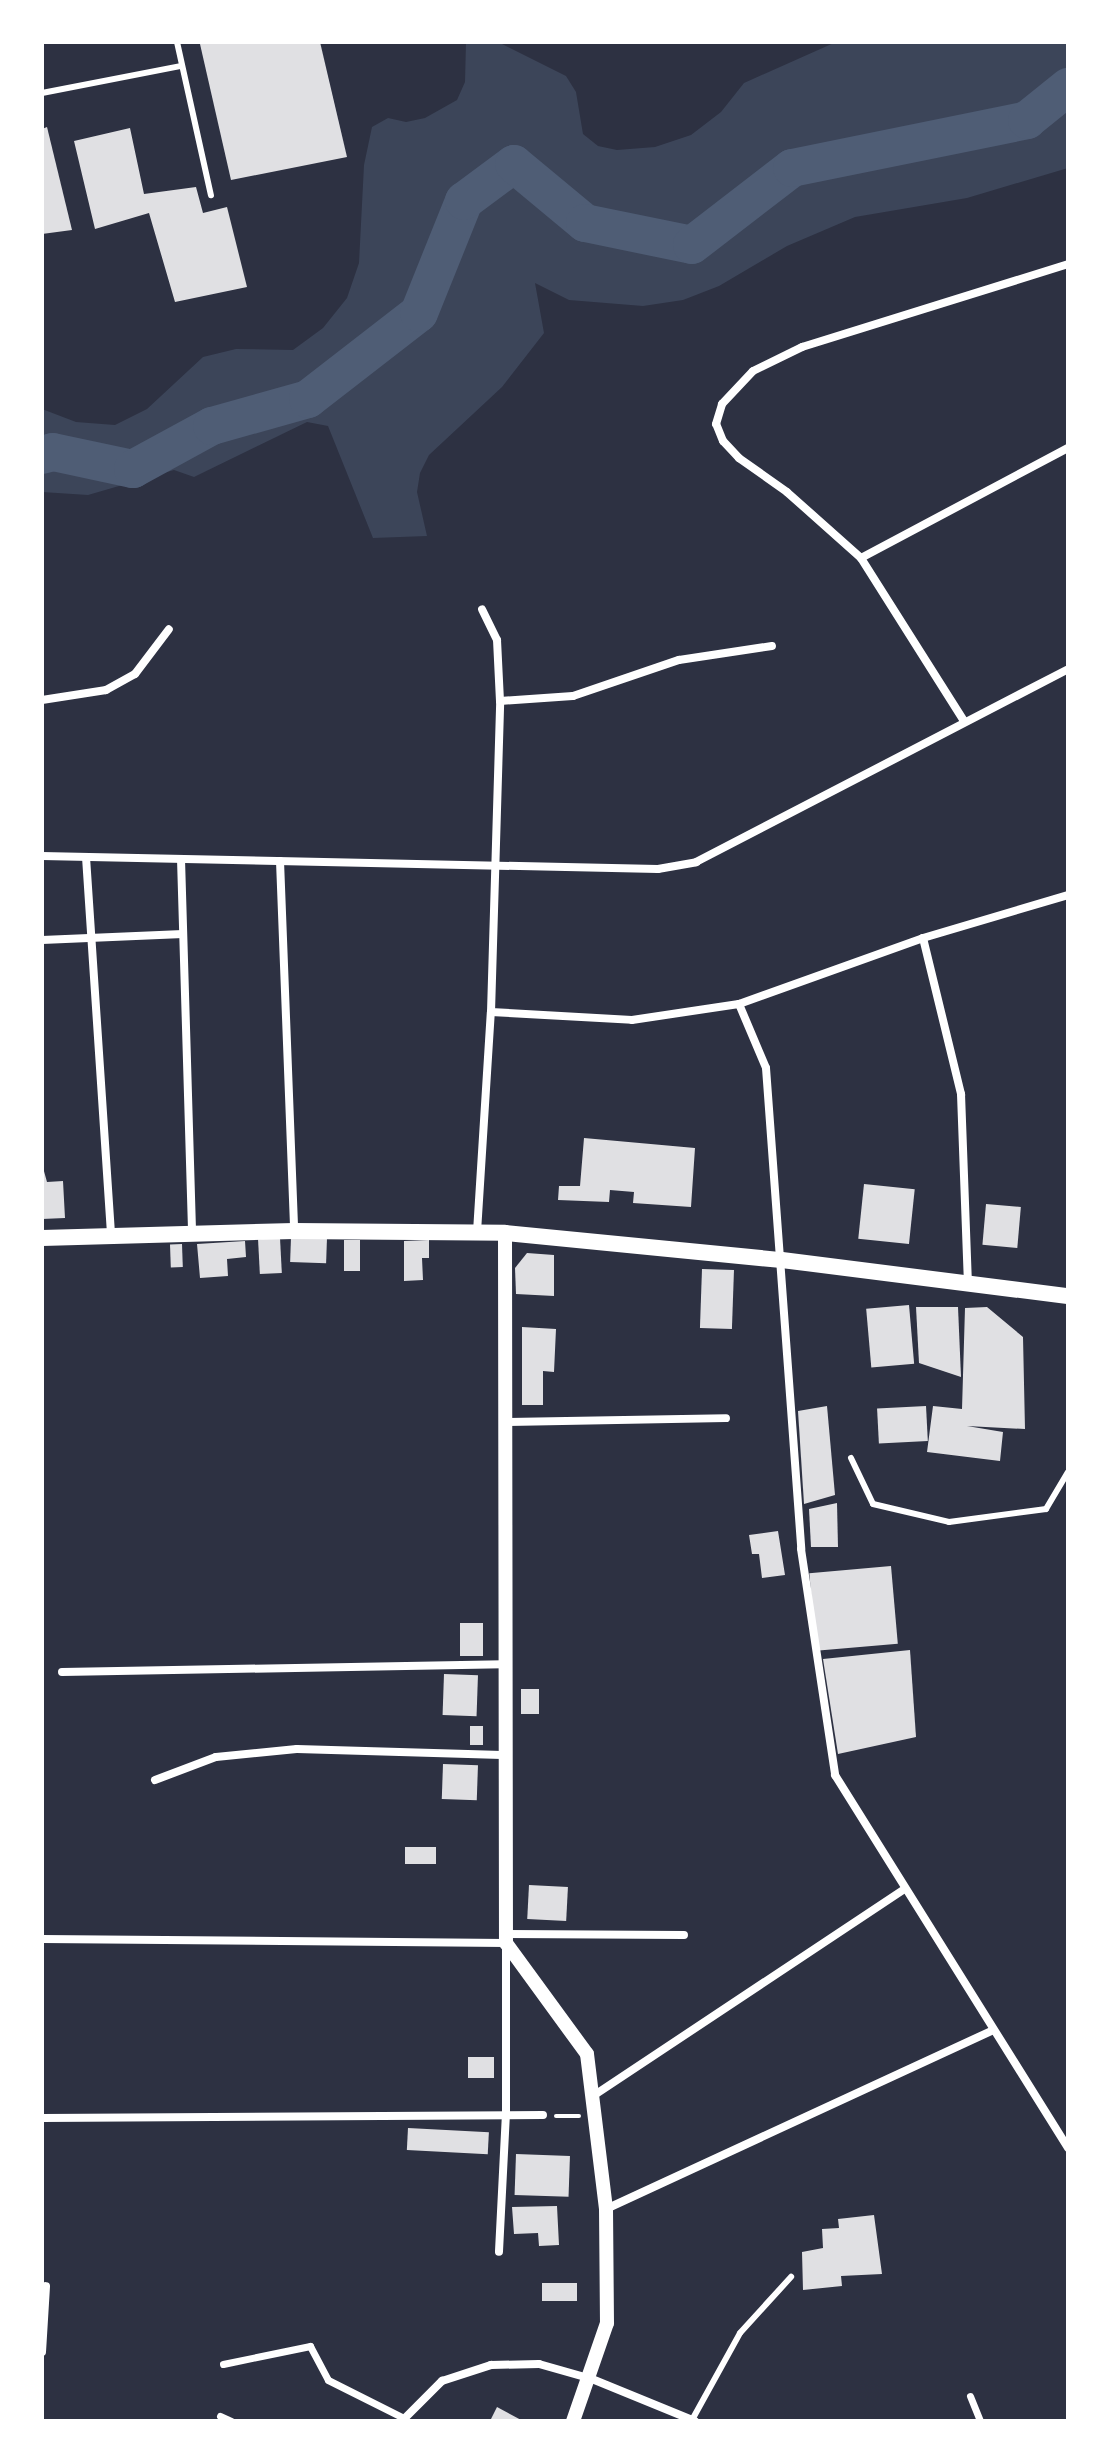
<!DOCTYPE html>
<html>
<head>
<meta charset="utf-8">
<style>
  body { margin:0 }
  #map { position:relative; width:1110px; height:2463px; overflow:hidden; background:#2d3142; font-family:"Asap Condensed",sans-serif }
  div>[style] { position:absolute }
  .green>* { inset:0; background:#3c4559 }
  .river>* { height:38px; margin:-19px; padding:0 19px; transform-origin:19px; border-radius:19px; background:#4f5d75 }
  .building>* { inset:0; background:#e0e0e3; transform-origin:0 0 }
  .path>* { height:4px; margin:-2px; padding:0 2px; transform-origin:2px; border-radius:2px; background:#fff }
  .service>* { height:6px; margin:-3px; padding:0 3px; transform-origin:3px; border-radius:3px; background:#fff }
  .pedestrian>* { height:7px; margin:-3.5px; padding:0 3.5px; transform-origin:3.5px; border-radius:3.5px; background:#fff }
  .minor>* { height:8px; margin:-4px; padding:0 4px; transform-origin:4px; border-radius:4px; background:#fff }
  .tertiary>* { height:14px; margin:-7px; padding:0 7px; transform-origin:7px; border-radius:7px; background:#fff }
  .secondary>* { height:16px; margin:-8px; padding:0 8px; transform-origin:8px; border-radius:8px; background:#fff }
  span { translate:-50% -50%; white-space:nowrap; text-align:center; line-height:1.15; -webkit-text-stroke:7px #fff; paint-order:stroke }
  .frame { position:absolute; inset:0; border:44px solid #fff; pointer-events:none }
</style>
</head>
<body>
<div id="map">
  <div class="green">
    <i style="clip-path:polygon(466px 42px,498px 42px,566px 76px,576px 92px,583px 134px,598px 146px,617px 150px,655px 147px,691px 135px,721px 112px,744px 83px,836px 42px,1068px 42px,1068px 168px,967px 198px,855px 217px,787px 246px,719px 286px,683px 300px,643px 306px,569px 300px,535px 283px,544px 333px,502px 387px,429px 455px,420px 473px,417px 492px,427px 536px,373px 538px,328px 426px,307px 422px,194px 477px,174px 470px,88px 495px,42px 492px,42px 409px,76px 422px,115px 425px,147px 409px,203px 357px,236px 349px,293px 350px,323px 328px,347px 298px,359px 263px,364px 165px,372px 127px,388px 118px,406px 122px,425px 118px,457px 100px,465px 82px)"></i>
  </div>
  <div class="river">
    <i style="left:42px;top:455px;width:11px;rotate:-15deg"></i>
    <i style="left:53px;top:452px;width:82px;rotate:12deg"></i>
    <i style="left:133px;top:469px;width:90px;rotate:-28.6deg"></i>
    <i style="left:212px;top:426px;width:100px;rotate:-15.7deg"></i>
    <i style="left:308px;top:399px;width:140px;rotate:-37.8deg"></i>
    <i style="left:419px;top:313px;width:121px;rotate:-68.1deg"></i>
    <i style="left:464px;top:201px;width:62px;rotate:-36.5deg"></i>
    <i style="left:514px;top:164px;width:92px;rotate:39.7deg"></i>
    <i style="left:585px;top:223px;width:109px;rotate:11.6deg"></i>
    <i style="left:692px;top:245px;width:126px;rotate:-37.6deg"></i>
    <i style="left:792px;top:168px;width:240px;rotate:-11.5deg"></i>
    <i style="left:1027px;top:120px;width:53px;rotate:-38.8deg"></i>
  </div>
  <div class="building">
    <i style="clip-path:polygon(320px 42px,347px 157px,231px 180px,200px 44px)"></i>
    <i style="clip-path:polygon(47px 127px,72px 230px,42px 234px,42px 129px)"></i>
    <i style="clip-path:polygon(130px 128px,144px 194px,196px 187px,203px 213px,227px 207px,247px 287px,175px 302px,149px 213px,95px 229px,74px 141px)"></i>
    <i style="clip-path:polygon(584px 1138px,695px 1148px,691px 1207px,633px 1203px,634px 1192px,610px 1190px,609px 1202px,558px 1200px,559px 1186px,580px 1186px)"></i>
    <i style="clip-path:polygon(42px 1164px,47px 1182px,63px 1181px,65px 1218px,42px 1219px)"></i>
    <i style="left:864px;top:1184px;width:51px;height:55px;rotate:6deg"></i>
    <i style="left:986px;top:1204px;width:35px;height:41px;rotate:5deg"></i>
    <i style="left:291px;top:1237px;width:36px;height:25px;rotate:2deg"></i>
    <i style="left:280px;top:1238px;width:35px;height:22px;rotate:87deg"></i>
    <i style="left:344px;top:1240px;width:16px;height:31px"></i>
    <i style="clip-path:polygon(429px 1240px,429px 1258px,422px 1258px,423px 1280px,404px 1281px,404px 1241px)"></i>
    <i style="clip-path:polygon(245px 1241px,246px 1257px,227px 1259px,228px 1276px,200px 1278px,197px 1244px)"></i>
    <i style="left:182px;top:1244px;width:23px;height:12px;rotate:88deg"></i>
    <i style="clip-path:polygon(527px 1253px,554px 1255px,554px 1296px,516px 1294px,515px 1268px)"></i>
    <i style="left:702px;top:1269px;width:32px;height:59px;rotate:2deg"></i>
    <i style="left:909px;top:1305px;width:59px;height:43px;rotate:85deg"></i>
    <i style="clip-path:polygon(916px 1307px,958px 1307px,961px 1377px,919px 1363px)"></i>
    <i style="clip-path:polygon(987px 1307px,1023px 1337px,1025px 1429px,967px 1426px,1003px 1432px,1000px 1461px,927px 1452px,933px 1406px,962px 1409px,965px 1308px)"></i>
    <i style="clip-path:polygon(522px 1327px,556px 1329px,554px 1372px,543px 1371px,543px 1405px,522px 1405px)"></i>
    <i style="clip-path:polygon(827px 1406px,835px 1495px,804px 1504px,798px 1411px)"></i>
    <i style="left:926px;top:1406px;width:35px;height:49px;rotate:87deg"></i>
    <i style="clip-path:polygon(837px 1503px,838px 1547px,811px 1547px,809px 1509px)"></i>
    <i style="clip-path:polygon(778px 1531px,785px 1575px,762px 1578px,759px 1554px,752px 1554px,749px 1535px)"></i>
    <i style="left:891px;top:1566px;width:78px;height:82px;rotate:85deg"></i>
    <i style="left:460px;top:1623px;width:23px;height:33px"></i>
    <i style="clip-path:polygon(910px 1650px,916px 1737px,838px 1754px,823px 1659px)"></i>
    <i style="left:444px;top:1674px;width:34px;height:41px;rotate:2deg"></i>
    <i style="left:521px;top:1689px;width:18px;height:25px"></i>
    <i style="left:470px;top:1726px;width:13px;height:19px"></i>
    <i style="left:443px;top:1764px;width:35px;height:35px;rotate:2deg"></i>
    <i style="left:405px;top:1847px;width:31px;height:17px"></i>
    <i style="left:529px;top:1885px;width:39px;height:34px;rotate:3deg"></i>
    <i style="left:494px;top:2057px;width:21px;height:26px;rotate:90deg"></i>
    <i style="left:408px;top:2128px;width:81px;height:22px;rotate:3deg"></i>
    <i style="left:516px;top:2154px;width:54px;height:41px;rotate:2deg"></i>
    <i style="clip-path:polygon(557px 2206px,559px 2245px,539px 2246px,538px 2233px,514px 2234px,512px 2207px)"></i>
    <i style="clip-path:polygon(874px 2215px,882px 2274px,841px 2276px,842px 2286px,803px 2290px,802px 2252px,823px 2248px,822px 2229px,839px 2228px,838px 2219px)"></i>
    <i style="left:542px;top:2283px;width:35px;height:18px"></i>
    <i style="clip-path:polygon(497px 2407px,523px 2421px,490px 2421px)"></i>
  </div>
  <div class="path">
    <i style="left:556px;top:2116px;width:23px"></i>
  </div>
  <div class="service">
    <i style="left:177px;top:42px;width:157px;rotate:77.5deg"></i>
    <i style="left:42px;top:93px;width:142px;rotate:-11deg"></i>
    <i style="left:851px;top:1458px;width:51px;rotate:64.4deg"></i>
    <i style="left:873px;top:1504px;width:78px;rotate:13.3deg"></i>
    <i style="left:949px;top:1522px;width:98px;rotate:-7.6deg"></i>
    <i style="left:1046px;top:1509px;width:43px;rotate:-59.3deg"></i>
    <i style="left:692px;top:2420px;width:99px;rotate:-61.1deg"></i>
    <i style="left:740px;top:2333px;width:76px;rotate:-47.7deg"></i>
  </div>
  <div class="pedestrian">
    <i style="left:223px;top:2364px;width:89px;rotate:-11.7deg"></i>
    <i style="left:310px;top:2346px;width:38px;rotate:62deg"></i>
    <i style="left:328px;top:2380px;width:85px;rotate:26.6deg"></i>
    <i style="left:970px;top:2396px;width:27px;rotate:68deg"></i>
    <i style="left:220px;top:2416px;width:12px;rotate:24deg"></i>
  </div>
  <div class="minor">
    <i style="left:861px;top:558px;width:234px;rotate:-28deg"></i>
    <i style="left:42px;top:700px;width:65px;rotate:-8.9deg"></i>
    <i style="left:106px;top:690px;width:33px;rotate:-29deg"></i>
    <i style="left:135px;top:674px;width:56px;rotate:-52.9deg"></i>
    <i style="left:500px;top:701px;width:73px;rotate:-3.9deg"></i>
    <i style="left:573px;top:696px;width:112px;rotate:-18.8deg"></i>
    <i style="left:679px;top:660px;width:94px;rotate:-8.6deg"></i>
    <i style="left:964px;top:721px;width:193px;rotate:-122.3deg"></i>
    <i style="left:861px;top:558px;width:99px;rotate:-138.3deg"></i>
    <i style="left:787px;top:492px;width:59px;rotate:-144.7deg"></i>
    <i style="left:739px;top:458px;width:23px;rotate:-133deg"></i>
    <i style="left:723px;top:441px;width:18px;rotate:-112deg"></i>
    <i style="left:716px;top:424px;width:21px;rotate:-73deg"></i>
    <i style="left:722px;top:404px;width:45px;rotate:-46.8deg"></i>
    <i style="left:753px;top:371px;width:55px;rotate:-26.1deg"></i>
    <i style="left:802px;top:347px;width:279px;rotate:-17.3deg"></i>
    <i style="left:42px;top:856px;width:616px;rotate:1.21deg"></i>
    <i style="left:658px;top:869px;width:39px;rotate:-10deg"></i>
    <i style="left:696px;top:862px;width:419px;rotate:-27.4deg"></i>
    <i style="left:86px;top:857px;width:379px;rotate:86.2deg"></i>
    <i style="left:181px;top:859px;width:374px;rotate:88.3deg"></i>
    <i style="left:280px;top:861px;width:370px;rotate:87.8deg"></i>
    <i style="left:923px;top:938px;width:161px;rotate:76.3deg"></i>
    <i style="left:961px;top:1094px;width:190px;rotate:87.9deg"></i>
    <i style="left:42px;top:940px;width:141px;rotate:-2.4deg"></i>
    <i style="left:739px;top:1004px;width:69px;rotate:67.1deg"></i>
    <i style="left:766px;top:1068px;width:482px;rotate:85.8deg"></i>
    <i style="left:801px;top:1549px;width:229px;rotate:81.4deg"></i>
    <i style="left:835px;top:1775px;width:440px;rotate:58deg"></i>
    <i style="left:491px;top:1012px;width:141px;rotate:3.2deg"></i>
    <i style="left:632px;top:1020px;width:108px;rotate:-8.5deg"></i>
    <i style="left:739px;top:1004px;width:195px;rotate:-19.7deg"></i>
    <i style="left:923px;top:938px;width:151px;rotate:-16.5deg"></i>
    <i style="left:477px;top:1232px;width:220px;rotate:-86.4deg"></i>
    <i style="left:491px;top:1012px;width:311px;rotate:-88.3deg"></i>
    <i style="left:500px;top:701px;width:61px;rotate:-92.8deg"></i>
    <i style="left:497px;top:640px;width:34px;rotate:-116deg"></i>
    <i style="left:504px;top:1422px;width:222px;rotate:-1deg"></i>
    <i style="left:62px;top:1672px;width:441px;rotate:-1deg"></i>
    <i style="left:155px;top:1780px;width:65px;rotate:-20.7deg"></i>
    <i style="left:216px;top:1757px;width:81px;rotate:-5.6deg"></i>
    <i style="left:297px;top:1749px;width:205px;rotate:1.7deg"></i>
    <i style="left:506px;top:1934px;width:178px;rotate:0.3deg"></i>
    <i style="left:42px;top:1939px;width:464px;rotate:0.5deg"></i>
    <i style="left:506px;top:1943px;width:170px;rotate:90deg"></i>
    <i style="left:506px;top:2113px;width:139px;rotate:92.9deg"></i>
    <i style="left:596px;top:2094px;width:370px;rotate:-33.6deg"></i>
    <i style="left:42px;top:2118px;width:501px;rotate:-0.34deg"></i>
    <i style="left:606px;top:2209px;width:426px;rotate:-24.8deg"></i>
    <i style="left:42px;top:2352px;width:66px;rotate:-86.5deg"></i>
    <i style="left:402px;top:2421px;width:57px;rotate:-45deg"></i>
    <i style="left:442px;top:2381px;width:52px;rotate:-18.1deg"></i>
    <i style="left:491px;top:2365px;width:48px;rotate:-1.2deg"></i>
    <i style="left:539px;top:2364px;width:55px;rotate:15.8deg"></i>
    <i style="left:592px;top:2379px;width:111px;rotate:22.2deg"></i>
  </div>
  <div class="tertiary">
    <i style="left:505px;top:1233px;width:710px;rotate:89.92deg"></i>
    <i style="left:506px;top:1943px;width:137px;rotate:53.9deg"></i>
    <i style="left:587px;top:2054px;width:156px;rotate:83deg"></i>
    <i style="left:606px;top:2209px;width:114px;rotate:89.5deg"></i>
    <i style="left:607px;top:2323px;width:104px;rotate:109.1deg"></i>
  </div>
  <div class="secondary">
    <i style="left:42px;top:1238px;width:252px;rotate:-1.6deg"></i>
    <i style="left:294px;top:1231px;width:211px;rotate:0.5deg"></i>
    <i style="left:505px;top:1233px;width:278px;rotate:5.6deg"></i>
    <i style="left:782px;top:1260px;width:288px;rotate:7.2deg"></i>
  </div>
  <div class="frame"></div>
</div>
</body>
</html>
